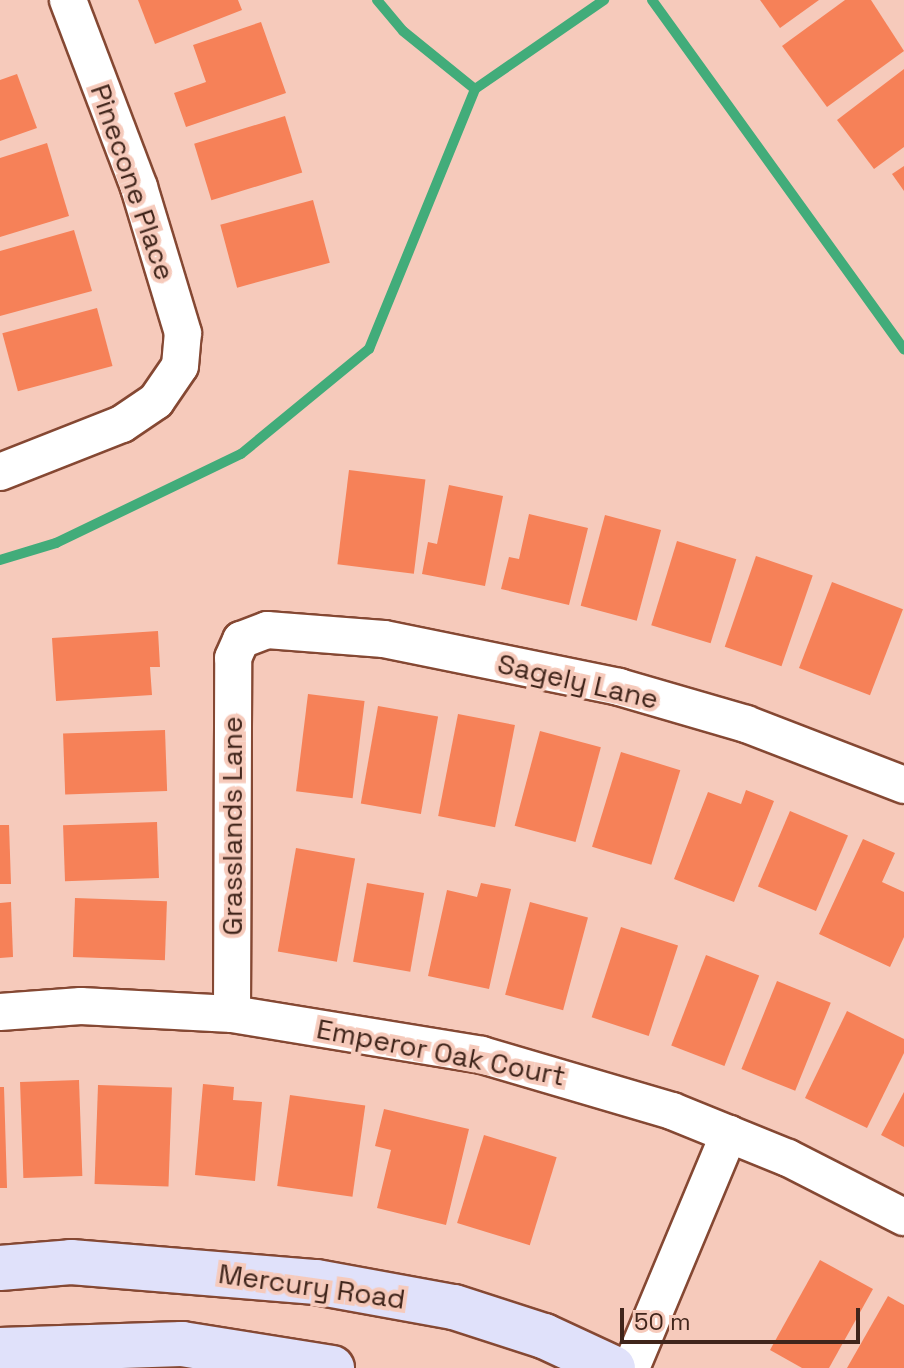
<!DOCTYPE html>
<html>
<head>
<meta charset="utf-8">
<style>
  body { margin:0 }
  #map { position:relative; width:904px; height:1368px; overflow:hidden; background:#f6cabb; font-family:"Space Grotesk",sans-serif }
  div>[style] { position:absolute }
  .stream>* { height:10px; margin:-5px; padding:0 5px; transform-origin:5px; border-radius:5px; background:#42ac7a }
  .building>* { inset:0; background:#f68158; transform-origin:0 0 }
  .roads { filter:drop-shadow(2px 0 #854833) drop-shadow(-2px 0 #854833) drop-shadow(0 2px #854833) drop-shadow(0 -2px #854833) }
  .minor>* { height:36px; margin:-18px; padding:0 18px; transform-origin:18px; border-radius:18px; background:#fff }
  .secondary>* { height:44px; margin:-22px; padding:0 22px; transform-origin:22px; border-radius:22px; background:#e0e1fa }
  span { translate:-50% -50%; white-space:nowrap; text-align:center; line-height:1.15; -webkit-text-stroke:8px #f6cabb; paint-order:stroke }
  .street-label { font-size:28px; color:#40251b }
  .scale { position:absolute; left:620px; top:1308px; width:240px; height:36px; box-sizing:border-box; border:4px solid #40251b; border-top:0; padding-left:10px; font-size:24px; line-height:28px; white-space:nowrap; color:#40251b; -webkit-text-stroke:6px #f6cabb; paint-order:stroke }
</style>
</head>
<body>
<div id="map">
  <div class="stream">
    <i style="left:377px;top:0;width:40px;rotate:50deg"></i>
    <i style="left:403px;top:31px;width:92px;rotate:38.9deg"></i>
    <i style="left:652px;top:0;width:431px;rotate:54.2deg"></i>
    <i style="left:0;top:560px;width:59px;rotate:-16.9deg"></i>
    <i style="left:56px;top:543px;width:205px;rotate:-25.7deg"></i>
    <i style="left:241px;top:454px;width:166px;rotate:-39.4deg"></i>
    <i style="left:369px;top:349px;width:281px;rotate:-67.8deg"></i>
    <i style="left:475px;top:89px;width:157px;rotate:-34.6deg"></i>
  </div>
  <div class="building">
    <i style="clip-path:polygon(138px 0,238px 0,242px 10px,155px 44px)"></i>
    <i style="clip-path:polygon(760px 0,819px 0,780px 28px)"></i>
    <i style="clip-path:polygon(845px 0,871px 0,904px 51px,827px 107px,782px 46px)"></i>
    <i style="clip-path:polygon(261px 22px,286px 93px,186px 127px,174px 93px,206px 82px,193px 45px)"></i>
    <i style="clip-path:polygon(904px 69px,904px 147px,874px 169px,837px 120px)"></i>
    <i style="clip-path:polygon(17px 74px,37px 128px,0 141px,0 80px)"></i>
    <i style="left:285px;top:116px;width:59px;height:95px;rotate:73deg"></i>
    <i style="clip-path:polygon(47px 143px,69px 216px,0 237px,0 158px)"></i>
    <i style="clip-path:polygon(904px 166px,904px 191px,892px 174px)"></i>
    <i style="left:313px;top:200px;width:65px;height:96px;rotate:75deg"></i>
    <i style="clip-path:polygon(74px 230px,92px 291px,0 316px,0 251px)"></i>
    <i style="left:97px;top:308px;width:60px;height:98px;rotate:75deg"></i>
    <i style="left:349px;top:470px;width:77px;height:95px;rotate:7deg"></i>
    <i style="clip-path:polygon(449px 485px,503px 496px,485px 586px,422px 574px,428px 542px,437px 544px)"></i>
    <i style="clip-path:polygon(529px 514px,588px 528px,569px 605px,501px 589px,509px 557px,519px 559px)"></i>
    <i style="left:605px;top:515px;width:58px;height:94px;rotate:15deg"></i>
    <i style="left:677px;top:541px;width:62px;height:88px;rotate:17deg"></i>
    <i style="left:756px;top:556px;width:60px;height:96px;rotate:19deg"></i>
    <i style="left:832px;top:582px;width:76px;height:92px;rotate:21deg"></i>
    <i style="clip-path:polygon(158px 631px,160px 667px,150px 667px,152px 695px,56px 701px,52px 638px)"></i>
    <i style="left:308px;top:694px;width:57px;height:98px;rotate:7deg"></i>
    <i style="left:378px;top:706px;width:61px;height:99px;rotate:10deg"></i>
    <i style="left:458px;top:714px;width:58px;height:104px;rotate:11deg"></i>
    <i style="left:165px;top:730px;width:61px;height:102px;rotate:88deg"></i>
    <i style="left:540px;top:731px;width:63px;height:98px;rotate:15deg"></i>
    <i style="left:621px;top:752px;width:62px;height:99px;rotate:17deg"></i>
    <i style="clip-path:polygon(746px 790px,774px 801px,734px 902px,674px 879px,708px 792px,741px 804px)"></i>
    <i style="left:790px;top:811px;width:63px;height:82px;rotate:23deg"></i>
    <i style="left:157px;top:822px;width:56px;height:94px;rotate:88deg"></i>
    <i style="clip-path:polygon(0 825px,9px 825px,11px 884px,0 884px)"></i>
    <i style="clip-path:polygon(863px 839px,895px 853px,882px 882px,904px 892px,904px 937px,890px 967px,819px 934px)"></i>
    <i style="left:296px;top:848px;width:60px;height:105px;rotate:10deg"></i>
    <i style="left:367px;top:883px;width:58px;height:80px;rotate:10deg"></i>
    <i style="clip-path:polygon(481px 883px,511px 889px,489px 989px,428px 976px,447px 890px,477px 897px)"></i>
    <i style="left:75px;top:898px;width:92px;height:59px;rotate:2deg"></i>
    <i style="clip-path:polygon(11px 902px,13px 957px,0 958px,0 903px)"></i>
    <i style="left:530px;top:902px;width:60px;height:96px;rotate:15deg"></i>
    <i style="left:621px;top:927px;width:60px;height:95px;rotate:18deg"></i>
    <i style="left:706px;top:955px;width:57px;height:97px;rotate:21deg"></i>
    <i style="left:777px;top:981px;width:58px;height:95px;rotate:22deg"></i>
    <i style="clip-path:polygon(847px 1011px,904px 1039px,904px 1053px,867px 1128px,805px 1098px)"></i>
    <i style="left:79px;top:1080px;width:96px;height:59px;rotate:88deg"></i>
    <i style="clip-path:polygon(203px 1084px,234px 1087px,233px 1100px,262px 1102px,255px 1181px,195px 1175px)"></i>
    <i style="left:98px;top:1085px;width:74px;height:99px;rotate:2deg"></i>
    <i style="clip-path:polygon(0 1087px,4px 1087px,7px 1188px,0 1188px)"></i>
    <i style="clip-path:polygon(904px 1092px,904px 1147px,881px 1135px)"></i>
    <i style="left:290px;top:1095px;width:76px;height:92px;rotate:8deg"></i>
    <i style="clip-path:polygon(384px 1109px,469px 1129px,446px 1225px,377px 1208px,391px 1150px,375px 1146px)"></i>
    <i style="left:484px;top:1135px;width:76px;height:92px;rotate:17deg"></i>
    <i style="clip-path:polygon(820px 1260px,873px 1289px,829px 1368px,802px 1368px,770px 1350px)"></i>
    <i style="clip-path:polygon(888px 1296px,904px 1305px,904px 1368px,847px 1368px)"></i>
  </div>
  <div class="roads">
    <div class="minor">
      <i style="left:0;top:472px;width:131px;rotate:-21.5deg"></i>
      <i style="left:122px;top:424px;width:41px;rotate:-34.1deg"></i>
      <i style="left:156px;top:401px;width:42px;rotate:-55.6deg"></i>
      <i style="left:180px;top:366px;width:33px;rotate:-85deg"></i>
      <i style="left:183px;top:333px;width:152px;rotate:-106.8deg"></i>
      <i style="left:139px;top:187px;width:200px;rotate:-110.8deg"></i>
      <i style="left:0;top:1012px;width:81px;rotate:-4.2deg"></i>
      <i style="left:81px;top:1006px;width:151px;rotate:3deg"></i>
      <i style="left:232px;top:1014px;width:253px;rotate:9.3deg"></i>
      <i style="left:482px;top:1055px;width:198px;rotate:16.4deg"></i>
      <i style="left:672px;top:1111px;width:125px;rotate:22.1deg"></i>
      <i style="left:788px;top:1158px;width:130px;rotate:27deg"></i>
      <i style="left:232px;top:1014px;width:356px;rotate:-89.8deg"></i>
      <i style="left:233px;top:658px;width:20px;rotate:-66deg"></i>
      <i style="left:241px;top:640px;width:28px;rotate:-21deg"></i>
      <i style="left:267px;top:630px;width:117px;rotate:4.4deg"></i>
      <i style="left:384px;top:639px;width:240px;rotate:11.5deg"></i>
      <i style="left:619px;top:687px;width:132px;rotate:16.2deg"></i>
      <i style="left:746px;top:724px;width:169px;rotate:21.1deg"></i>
      <i style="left:631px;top:1368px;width:254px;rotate:-67.3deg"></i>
    </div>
    <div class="secondary">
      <i style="left:0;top:1268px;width:71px;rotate:-4.8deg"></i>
      <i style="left:71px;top:1262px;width:246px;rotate:4.7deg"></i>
      <i style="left:316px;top:1282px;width:140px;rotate:10.3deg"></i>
      <i style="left:454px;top:1307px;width:95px;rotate:17.9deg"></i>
      <i style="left:544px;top:1336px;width:76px;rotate:24.9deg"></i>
      <i style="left:0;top:1350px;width:182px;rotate:-1.9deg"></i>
      <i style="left:182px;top:1344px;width:152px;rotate:9.1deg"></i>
    </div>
  </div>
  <div class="street-label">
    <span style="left:133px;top:182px;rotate:71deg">Pinecone Place</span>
    <span style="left:578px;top:681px;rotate:13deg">Sagely Lane</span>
    <span style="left:232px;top:826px;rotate:-90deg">Grasslands Lane</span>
    <span style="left:441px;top:1052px;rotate:11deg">Emperor Oak Court</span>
    <span style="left:312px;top:1286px;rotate:8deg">Mercury Road</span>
  </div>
  <div class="scale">50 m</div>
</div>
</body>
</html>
